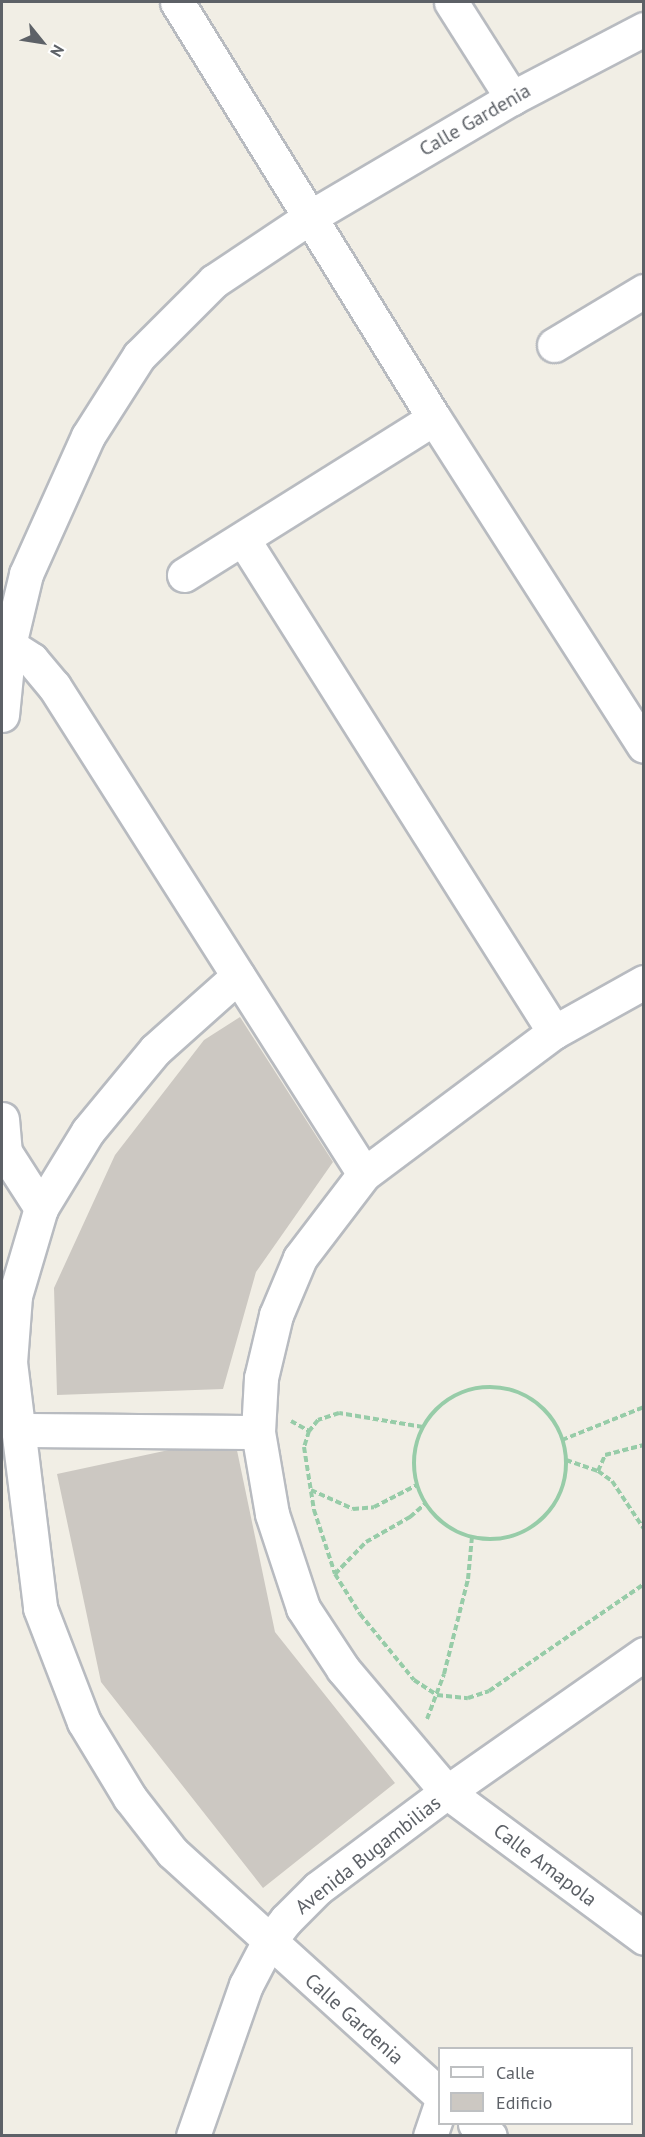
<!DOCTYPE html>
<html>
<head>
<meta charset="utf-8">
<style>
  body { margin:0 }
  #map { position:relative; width:645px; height:2137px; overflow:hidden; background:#f1eee5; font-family:"PT Sans",sans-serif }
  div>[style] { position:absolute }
  .building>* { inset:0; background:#ccc8c2 }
  .path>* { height:4px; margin-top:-2px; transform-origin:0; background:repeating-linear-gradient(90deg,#97cca8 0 6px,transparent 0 9px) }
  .path>.ring { margin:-2px; padding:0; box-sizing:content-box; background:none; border:4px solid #97cca8; border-radius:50% }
  .roads { filter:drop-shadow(2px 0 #b8bbc0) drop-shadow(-2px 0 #b8bbc0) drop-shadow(0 2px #b8bbc0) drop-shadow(0 -2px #b8bbc0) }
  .minor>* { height:33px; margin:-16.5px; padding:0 16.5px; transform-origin:16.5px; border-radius:16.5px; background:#fff }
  span { translate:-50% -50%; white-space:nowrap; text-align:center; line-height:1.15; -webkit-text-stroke:4.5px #fff; paint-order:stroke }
  .street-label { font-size:20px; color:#5d6167 }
  .frame { position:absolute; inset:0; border:3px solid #5d6167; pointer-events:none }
  .legend { position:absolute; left:438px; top:2047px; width:195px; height:78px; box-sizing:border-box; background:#fff; border:2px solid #bec0c2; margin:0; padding:8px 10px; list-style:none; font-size:18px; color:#5d6167 }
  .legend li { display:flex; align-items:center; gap:12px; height:30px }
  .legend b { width:30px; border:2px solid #bec0c2 }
  .north { position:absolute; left:12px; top:12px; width:60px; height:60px; -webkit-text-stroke:4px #fff; paint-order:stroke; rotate:120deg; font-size:16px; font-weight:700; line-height:24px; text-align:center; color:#5d6167 }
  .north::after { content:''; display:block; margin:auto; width:21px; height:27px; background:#5d6167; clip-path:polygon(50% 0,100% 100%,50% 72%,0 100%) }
</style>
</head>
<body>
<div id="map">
  <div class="building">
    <i style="clip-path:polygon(240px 1017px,333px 1162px,256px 1272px,223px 1389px,57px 1395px,54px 1288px,115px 1155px,204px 1040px)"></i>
    <i style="clip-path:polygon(234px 1436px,275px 1632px,395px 1783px,263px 1888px,101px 1682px,57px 1474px)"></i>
  </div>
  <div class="path">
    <i class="ring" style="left:414px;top:1387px;width:148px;height:148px"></i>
    <i style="left:291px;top:1421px;width:21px;rotate:29deg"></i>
    <i style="left:423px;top:1427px;width:85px;rotate:-170.5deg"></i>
    <i style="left:339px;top:1413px;width:22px;rotate:162deg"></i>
    <i style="left:318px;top:1420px;width:14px;rotate:129deg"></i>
    <i style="left:309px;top:1431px;width:17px;rotate:107deg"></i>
    <i style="left:304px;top:1447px;width:64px;rotate:81deg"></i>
    <i style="left:314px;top:1510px;width:67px;rotate:71.8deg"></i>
    <i style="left:335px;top:1574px;width:47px;rotate:58deg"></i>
    <i style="left:360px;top:1614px;width:85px;rotate:50.7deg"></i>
    <i style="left:414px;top:1680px;width:27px;rotate:33deg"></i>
    <i style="left:437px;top:1695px;width:31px;rotate:6deg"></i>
    <i style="left:468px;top:1698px;width:22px;rotate:-18deg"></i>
    <i style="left:489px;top:1691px;width:188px;rotate:-34.6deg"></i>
    <i style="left:562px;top:1440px;width:88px;rotate:-21.9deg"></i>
    <i style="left:566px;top:1460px;width:34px;rotate:19deg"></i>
    <i style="left:598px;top:1471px;width:17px;rotate:36deg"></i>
    <i style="left:612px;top:1481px;width:58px;rotate:56.3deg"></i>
    <i style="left:598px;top:1471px;width:17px;rotate:-66deg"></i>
    <i style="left:605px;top:1455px;width:40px;rotate:-14.4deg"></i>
    <i style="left:311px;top:1490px;width:46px;rotate:24.3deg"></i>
    <i style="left:353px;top:1509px;width:21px;rotate:-5deg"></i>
    <i style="left:374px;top:1507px;width:48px;rotate:-27.1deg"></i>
    <i style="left:335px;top:1574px;width:45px;rotate:-45.9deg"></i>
    <i style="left:366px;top:1542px;width:51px;rotate:-29.6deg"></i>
    <i style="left:410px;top:1517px;width:21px;rotate:-41deg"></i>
    <i style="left:427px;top:1719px;width:48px;rotate:-69.3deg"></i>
    <i style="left:444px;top:1674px;width:98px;rotate:-75.8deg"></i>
    <i style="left:468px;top:1579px;width:42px;rotate:-84.6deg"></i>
  </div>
  <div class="roads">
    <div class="minor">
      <i style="left:177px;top:2px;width:489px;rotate:58.3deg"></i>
      <i style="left:434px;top:418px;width:389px;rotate:57.4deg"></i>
      <i style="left:451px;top:2px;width:114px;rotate:57.6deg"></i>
      <i style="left:554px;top:345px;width:105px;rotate:-31deg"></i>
      <i style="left:243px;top:539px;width:583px;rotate:57.75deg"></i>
      <i style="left:184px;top:575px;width:295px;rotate:-32.1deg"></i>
      <i style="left:9px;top:645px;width:27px;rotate:33deg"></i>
      <i style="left:32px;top:660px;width:34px;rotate:50deg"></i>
      <i style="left:54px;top:686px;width:578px;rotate:57.57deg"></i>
      <i style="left:2px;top:715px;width:70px;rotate:-84.3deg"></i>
      <i style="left:9px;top:645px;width:73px;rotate:-76.5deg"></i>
      <i style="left:26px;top:574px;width:151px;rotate:-65.8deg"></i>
      <i style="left:88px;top:436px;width:95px;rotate:-57.5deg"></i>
      <i style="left:139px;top:356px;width:106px;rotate:-45deg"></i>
      <i style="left:214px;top:281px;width:115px;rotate:-33.7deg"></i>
      <i style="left:310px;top:217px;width:234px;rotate:-30.5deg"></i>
      <i style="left:512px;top:98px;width:149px;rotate:-27.6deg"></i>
      <i style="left:238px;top:976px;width:111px;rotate:138.3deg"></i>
      <i style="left:155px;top:1050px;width:105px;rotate:129.6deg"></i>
      <i style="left:88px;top:1131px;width:90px;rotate:121.4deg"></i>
      <i style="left:41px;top:1208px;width:92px;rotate:106.5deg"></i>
      <i style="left:15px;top:1296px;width:66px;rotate:94.3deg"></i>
      <i style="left:10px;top:1362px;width:248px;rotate:83deg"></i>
      <i style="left:40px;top:1608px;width:122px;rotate:68.9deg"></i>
      <i style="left:84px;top:1722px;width:89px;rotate:58.8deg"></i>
      <i style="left:130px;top:1798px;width:68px;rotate:52.1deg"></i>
      <i style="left:172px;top:1852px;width:362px;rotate:42.2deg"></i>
      <i style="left:644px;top:982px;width:103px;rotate:150.9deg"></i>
      <i style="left:554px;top:1032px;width:237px;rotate:143.2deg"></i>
      <i style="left:364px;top:1174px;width:106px;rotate:127.3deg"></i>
      <i style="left:300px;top:1258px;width:62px;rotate:112.8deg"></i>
      <i style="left:276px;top:1315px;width:65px;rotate:103.4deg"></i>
      <i style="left:261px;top:1378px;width:54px;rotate:93.2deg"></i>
      <i style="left:258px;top:1432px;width:83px;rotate:80.3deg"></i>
      <i style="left:272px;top:1514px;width:99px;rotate:71.7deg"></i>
      <i style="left:303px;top:1608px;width:73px;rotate:56.7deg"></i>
      <i style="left:343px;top:1669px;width:161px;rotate:49.8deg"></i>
      <i style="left:447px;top:1792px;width:245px;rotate:36.5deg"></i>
      <i style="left:2px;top:1119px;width:33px;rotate:85deg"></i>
      <i style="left:5px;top:1152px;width:67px;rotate:57.3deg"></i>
      <i style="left:18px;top:1430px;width:240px;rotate:0.5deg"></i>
      <i style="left:475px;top:2124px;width:19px;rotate:39deg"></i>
      <i style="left:193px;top:2136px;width:160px;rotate:-70.7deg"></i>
      <i style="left:246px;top:1985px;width:47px;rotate:-62.4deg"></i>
      <i style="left:268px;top:1943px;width:29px;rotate:-52deg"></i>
      <i style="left:286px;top:1920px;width:45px;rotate:-45deg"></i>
      <i style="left:318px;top:1888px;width:161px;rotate:-36.7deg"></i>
      <i style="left:447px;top:1792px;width:241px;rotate:-35deg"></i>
      <i style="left:430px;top:2136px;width:31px;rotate:-71deg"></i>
    </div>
  </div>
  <div class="street-label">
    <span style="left:475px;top:120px;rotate:-30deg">Calle Gardenia</span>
    <span style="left:368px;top:1855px;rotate:-38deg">Avenida Bugambilias</span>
    <span style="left:545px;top:1865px;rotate:37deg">Calle Amapola</span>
    <span style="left:354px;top:2019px;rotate:42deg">Calle Gardenia</span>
  </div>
  <div class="frame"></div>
  <ul class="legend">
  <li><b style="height:8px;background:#fff"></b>Calle</li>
  <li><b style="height:16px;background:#ccc8c2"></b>Edificio</li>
  </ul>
  <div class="north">N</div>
</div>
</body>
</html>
